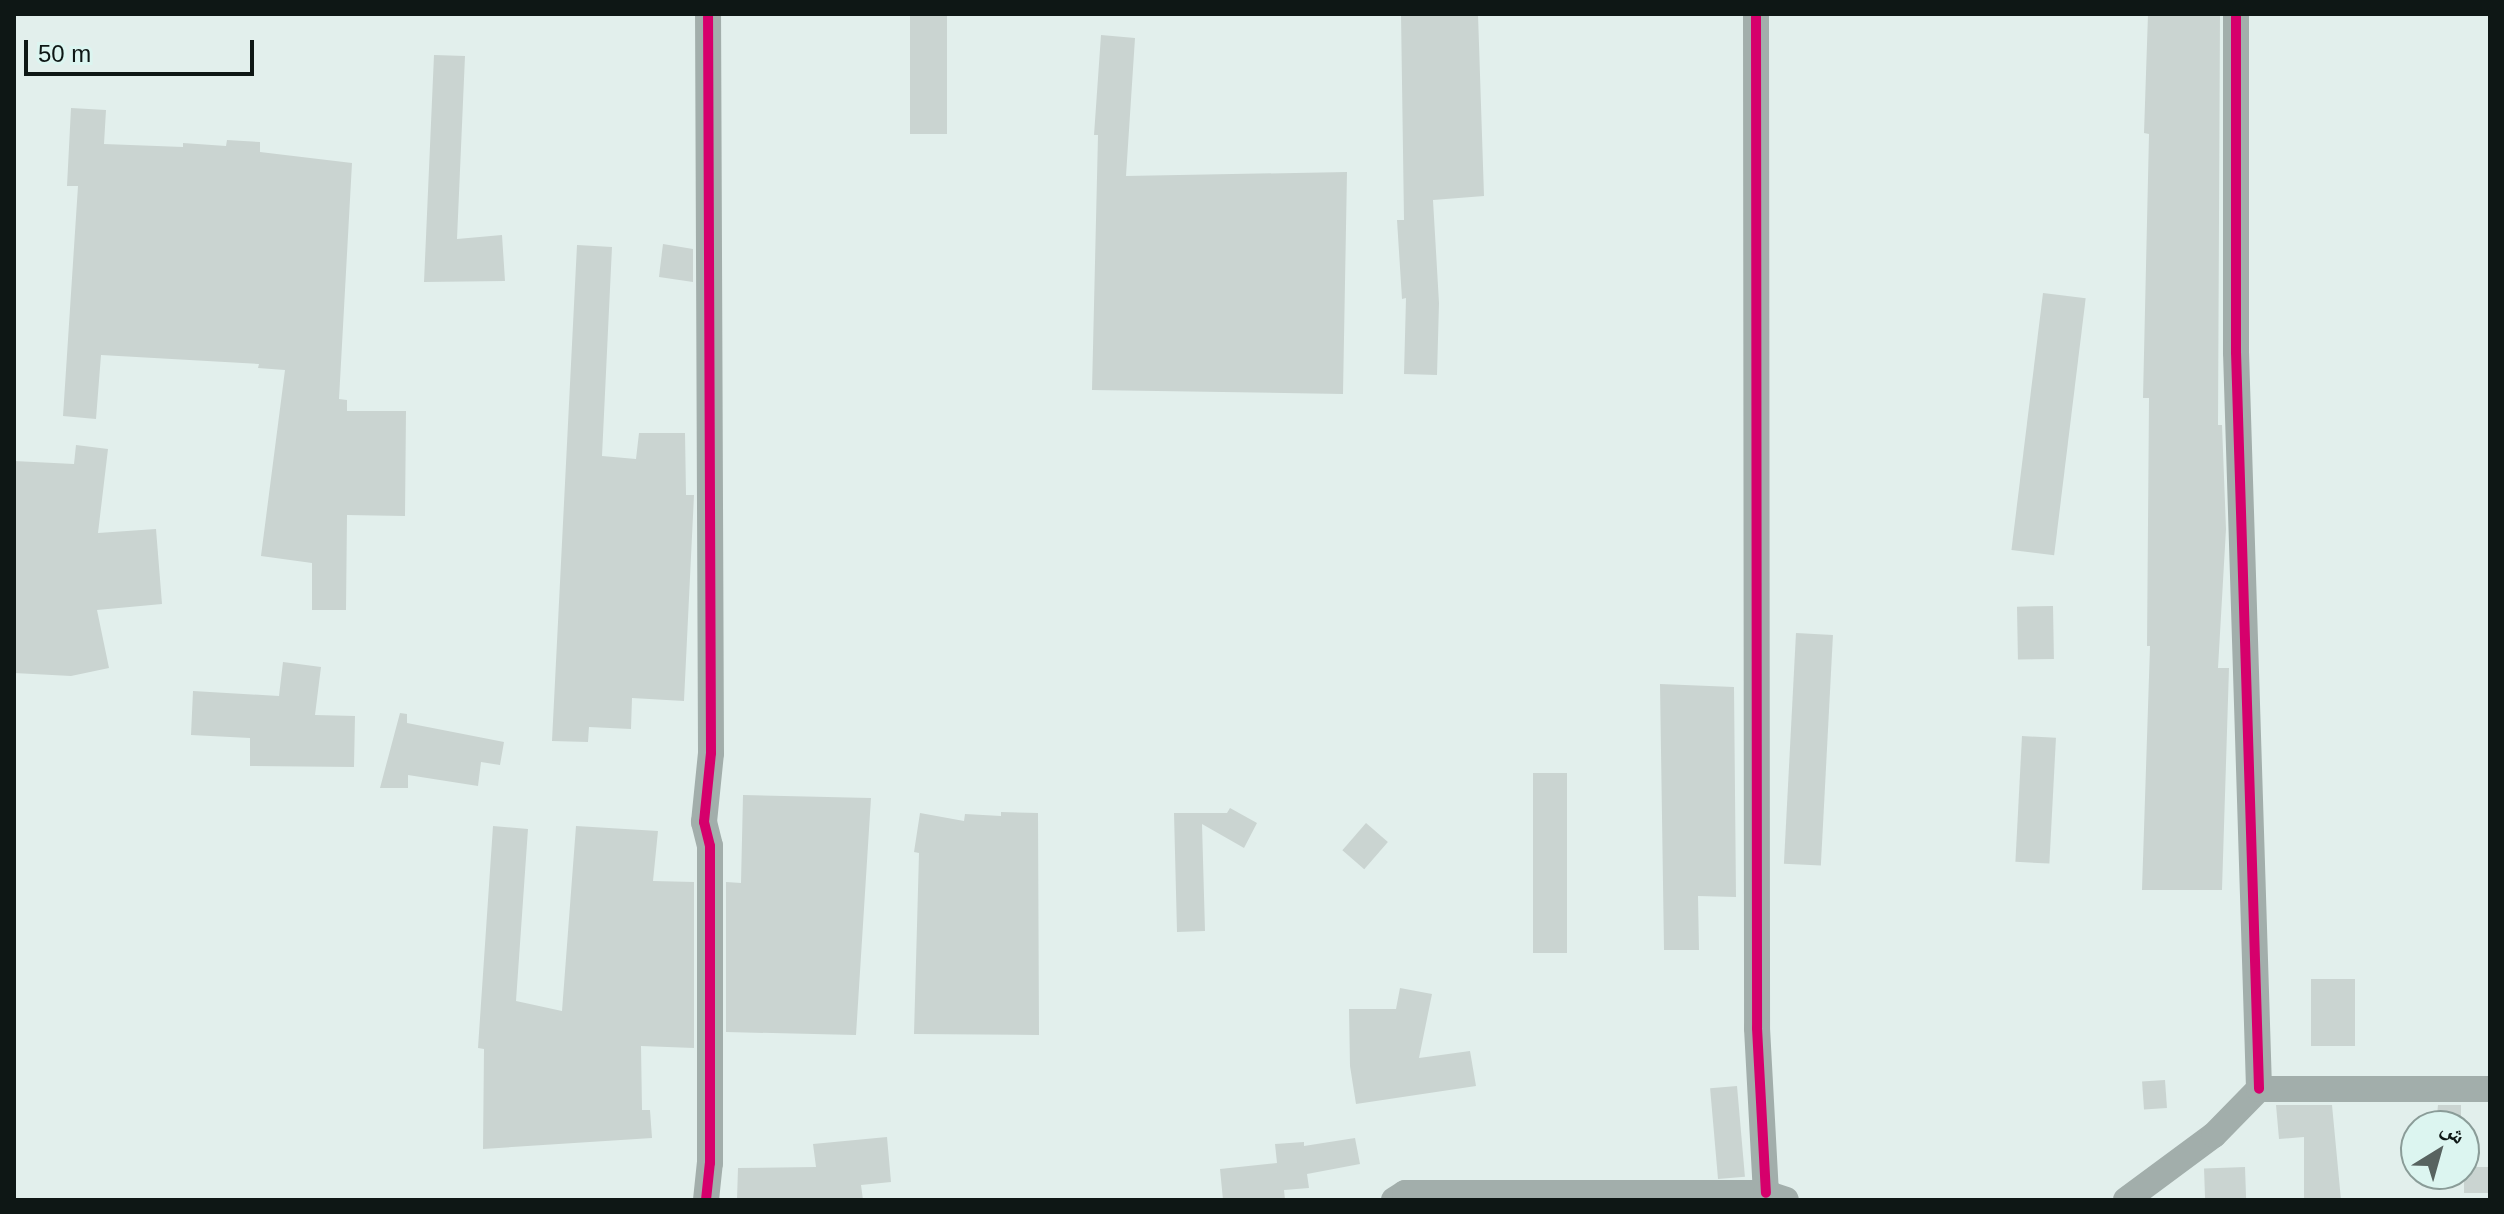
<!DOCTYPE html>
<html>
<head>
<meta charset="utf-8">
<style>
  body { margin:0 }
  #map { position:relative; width:2504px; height:1214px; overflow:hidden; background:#e2efec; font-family:Helvetica,"Noto Naskh Arabic",sans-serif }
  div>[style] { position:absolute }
  .building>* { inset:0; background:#cad4d1; transform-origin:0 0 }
  .minor>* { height:26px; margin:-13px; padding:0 13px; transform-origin:13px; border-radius:13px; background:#a2aeab }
  .cycleway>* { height:10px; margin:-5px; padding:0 5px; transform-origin:5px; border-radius:5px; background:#d6006c }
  span { translate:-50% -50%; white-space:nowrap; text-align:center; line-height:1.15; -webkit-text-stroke:6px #dcf5f0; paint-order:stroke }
  .frame { position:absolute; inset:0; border:16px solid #0e1715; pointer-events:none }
  .north { position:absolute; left:2400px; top:1110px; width:80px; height:80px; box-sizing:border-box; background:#dcf5f0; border:2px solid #8a9c98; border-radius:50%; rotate:37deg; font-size:22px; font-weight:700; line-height:32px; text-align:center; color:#0e1715 }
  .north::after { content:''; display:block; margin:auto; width:28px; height:36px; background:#586360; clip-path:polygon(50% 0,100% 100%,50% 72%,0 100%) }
  .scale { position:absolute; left:24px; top:40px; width:230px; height:36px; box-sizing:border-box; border:4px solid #0e1715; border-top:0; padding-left:10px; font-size:24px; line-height:28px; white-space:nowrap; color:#0e1715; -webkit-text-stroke:6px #dcf5f0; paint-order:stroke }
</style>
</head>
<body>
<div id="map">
  <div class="building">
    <i style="left:910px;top:14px;width:37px;height:120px"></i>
    <i style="clip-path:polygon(1401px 14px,1478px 14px,1484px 196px,1433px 200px,1439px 303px,1437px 375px,1404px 374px,1406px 298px,1402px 299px,1397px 220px,1404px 220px)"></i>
    <i style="clip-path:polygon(2148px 14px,2220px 14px,2218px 425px,2222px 425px,2226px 529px,2218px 668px,2229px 668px,2222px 890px,2142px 890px,2150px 646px,2147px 646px,2149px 398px,2143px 398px,2149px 134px,2144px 133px)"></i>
    <i style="clip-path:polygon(1101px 35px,1135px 38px,1126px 176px,1347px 172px,1343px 394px,1092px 390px,1098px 135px,1094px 135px)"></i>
    <i style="clip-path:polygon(434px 55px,465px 56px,457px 239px,502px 235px,505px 281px,424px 282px)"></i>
    <i style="clip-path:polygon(71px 108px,106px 110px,104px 144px,183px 147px,183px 143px,226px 146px,227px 140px,260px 142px,260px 152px,352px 163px,339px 399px,347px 400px,347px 411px,406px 411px,405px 516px,347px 515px,346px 610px,312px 610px,312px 563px,261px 556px,285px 370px,258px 368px,259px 364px,101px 355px,96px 419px,63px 416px,78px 186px,67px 186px)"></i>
    <i style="clip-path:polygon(663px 244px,693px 249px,693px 282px,659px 277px)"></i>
    <i style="clip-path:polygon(577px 245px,612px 247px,602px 456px,636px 459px,639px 433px,685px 433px,686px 495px,694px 495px,684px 701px,632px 698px,631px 729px,589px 727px,588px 742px,552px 741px)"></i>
    <i style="left:2043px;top:293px;width:43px;height:259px;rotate:7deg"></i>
    <i style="clip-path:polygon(76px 445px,108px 449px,98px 533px,156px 529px,162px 604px,97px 610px,109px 668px,71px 676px,14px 673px,14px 461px,74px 464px)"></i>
    <i style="left:2053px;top:606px;width:53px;height:36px;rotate:89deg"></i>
    <i style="left:1796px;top:633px;width:37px;height:231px;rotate:3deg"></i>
    <i style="clip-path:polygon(283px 662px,321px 667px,315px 715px,355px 716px,354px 767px,250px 766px,250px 738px,191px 735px,193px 691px,279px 696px)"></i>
    <i style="clip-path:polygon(1660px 684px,1734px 687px,1736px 897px,1698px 896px,1699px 950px,1664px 950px)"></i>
    <i style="clip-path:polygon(400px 713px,407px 714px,407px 723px,504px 742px,500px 765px,481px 762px,478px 786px,408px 775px,408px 788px,380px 788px)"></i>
    <i style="left:2022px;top:736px;width:34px;height:126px;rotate:3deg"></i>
    <i style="left:1533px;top:773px;width:34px;height:180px"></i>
    <i style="clip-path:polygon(743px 795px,871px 798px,856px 1035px,726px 1032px,726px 882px,741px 883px)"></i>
    <i style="clip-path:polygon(1230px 808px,1257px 823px,1244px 848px,1202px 824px,1205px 931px,1177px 932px,1174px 813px,1227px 813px)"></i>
    <i style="clip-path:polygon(1001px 812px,1038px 813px,1039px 1035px,914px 1034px,919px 853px,914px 852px,920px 813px,964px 821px,965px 814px,1001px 816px)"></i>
    <i style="left:1366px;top:823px;width:29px;height:36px;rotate:41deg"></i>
    <i style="clip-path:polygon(493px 826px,528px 829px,516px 1001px,562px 1011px,576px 826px,658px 831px,653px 881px,694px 882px,694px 1048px,641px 1046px,642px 1110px,650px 1110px,652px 1138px,483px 1149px,484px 1049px,478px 1048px)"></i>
    <i style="left:2311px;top:979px;width:44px;height:67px"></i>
    <i style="clip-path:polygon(1400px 988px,1432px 994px,1419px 1058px,1470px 1051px,1476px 1086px,1356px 1104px,1350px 1066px,1349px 1009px,1396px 1009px)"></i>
    <i style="left:2165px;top:1080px;width:28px;height:23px;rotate:86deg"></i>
    <i style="left:1737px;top:1086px;width:91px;height:27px;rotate:85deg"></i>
    <i style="clip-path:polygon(2276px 1105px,2332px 1105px,2341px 1200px,2304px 1200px,2304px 1137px,2279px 1139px)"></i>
    <i style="clip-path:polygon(2438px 1105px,2461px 1105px,2461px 1120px,2437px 1115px)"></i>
    <i style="clip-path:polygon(887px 1137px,891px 1182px,861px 1185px,863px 1200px,737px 1200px,738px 1168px,816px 1167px,813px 1144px)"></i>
    <i style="clip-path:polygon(1355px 1138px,1360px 1164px,1307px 1174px,1309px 1188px,1284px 1190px,1285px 1200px,1223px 1200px,1220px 1169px,1277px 1163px,1275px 1144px,1304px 1142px,1304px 1146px)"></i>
    <i style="left:2245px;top:1167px;width:33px;height:41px;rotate:88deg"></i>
    <i style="left:2464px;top:1167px;width:26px;height:26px"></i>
  </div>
  <div class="minor">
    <i style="left:1756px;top:14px;width:1014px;rotate:89.94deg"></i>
    <i style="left:1757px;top:1028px;width:165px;rotate:86.9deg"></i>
    <i style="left:2236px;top:14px;width:338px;rotate:90deg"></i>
    <i style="left:2236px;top:352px;width:737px;rotate:88.21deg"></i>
    <i style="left:706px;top:1200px;width:37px;rotate:-84deg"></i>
    <i style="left:710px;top:1163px;width:317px;rotate:-90deg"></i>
    <i style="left:710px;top:846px;width:25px;rotate:-104deg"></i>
    <i style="left:704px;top:822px;width:69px;rotate:-84.2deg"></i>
    <i style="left:711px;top:753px;width:739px;rotate:-90.23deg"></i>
    <i style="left:1394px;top:1200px;width:13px;rotate:-32deg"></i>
    <i style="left:1405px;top:1193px;width:361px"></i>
    <i style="left:1766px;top:1193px;width:21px;rotate:19deg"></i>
    <i style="left:2126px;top:1200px;width:109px;rotate:-36.5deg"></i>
    <i style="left:2214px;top:1135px;width:64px;rotate:-45.6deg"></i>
    <i style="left:2259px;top:1089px;width:231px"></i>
  </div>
  <div class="cycleway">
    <i style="left:1756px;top:14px;width:1014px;rotate:89.94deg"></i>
    <i style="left:1757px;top:1028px;width:165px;rotate:86.9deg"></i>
    <i style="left:2236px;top:14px;width:338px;rotate:90deg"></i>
    <i style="left:2236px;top:352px;width:737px;rotate:88.21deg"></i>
    <i style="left:706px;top:1200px;width:37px;rotate:-84deg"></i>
    <i style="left:710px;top:1163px;width:317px;rotate:-90deg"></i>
    <i style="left:710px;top:846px;width:25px;rotate:-104deg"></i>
    <i style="left:704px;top:822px;width:69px;rotate:-84.2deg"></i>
    <i style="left:711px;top:753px;width:739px;rotate:-90.23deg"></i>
  </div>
  <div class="frame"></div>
  <div class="north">ش</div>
  <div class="scale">50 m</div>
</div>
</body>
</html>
